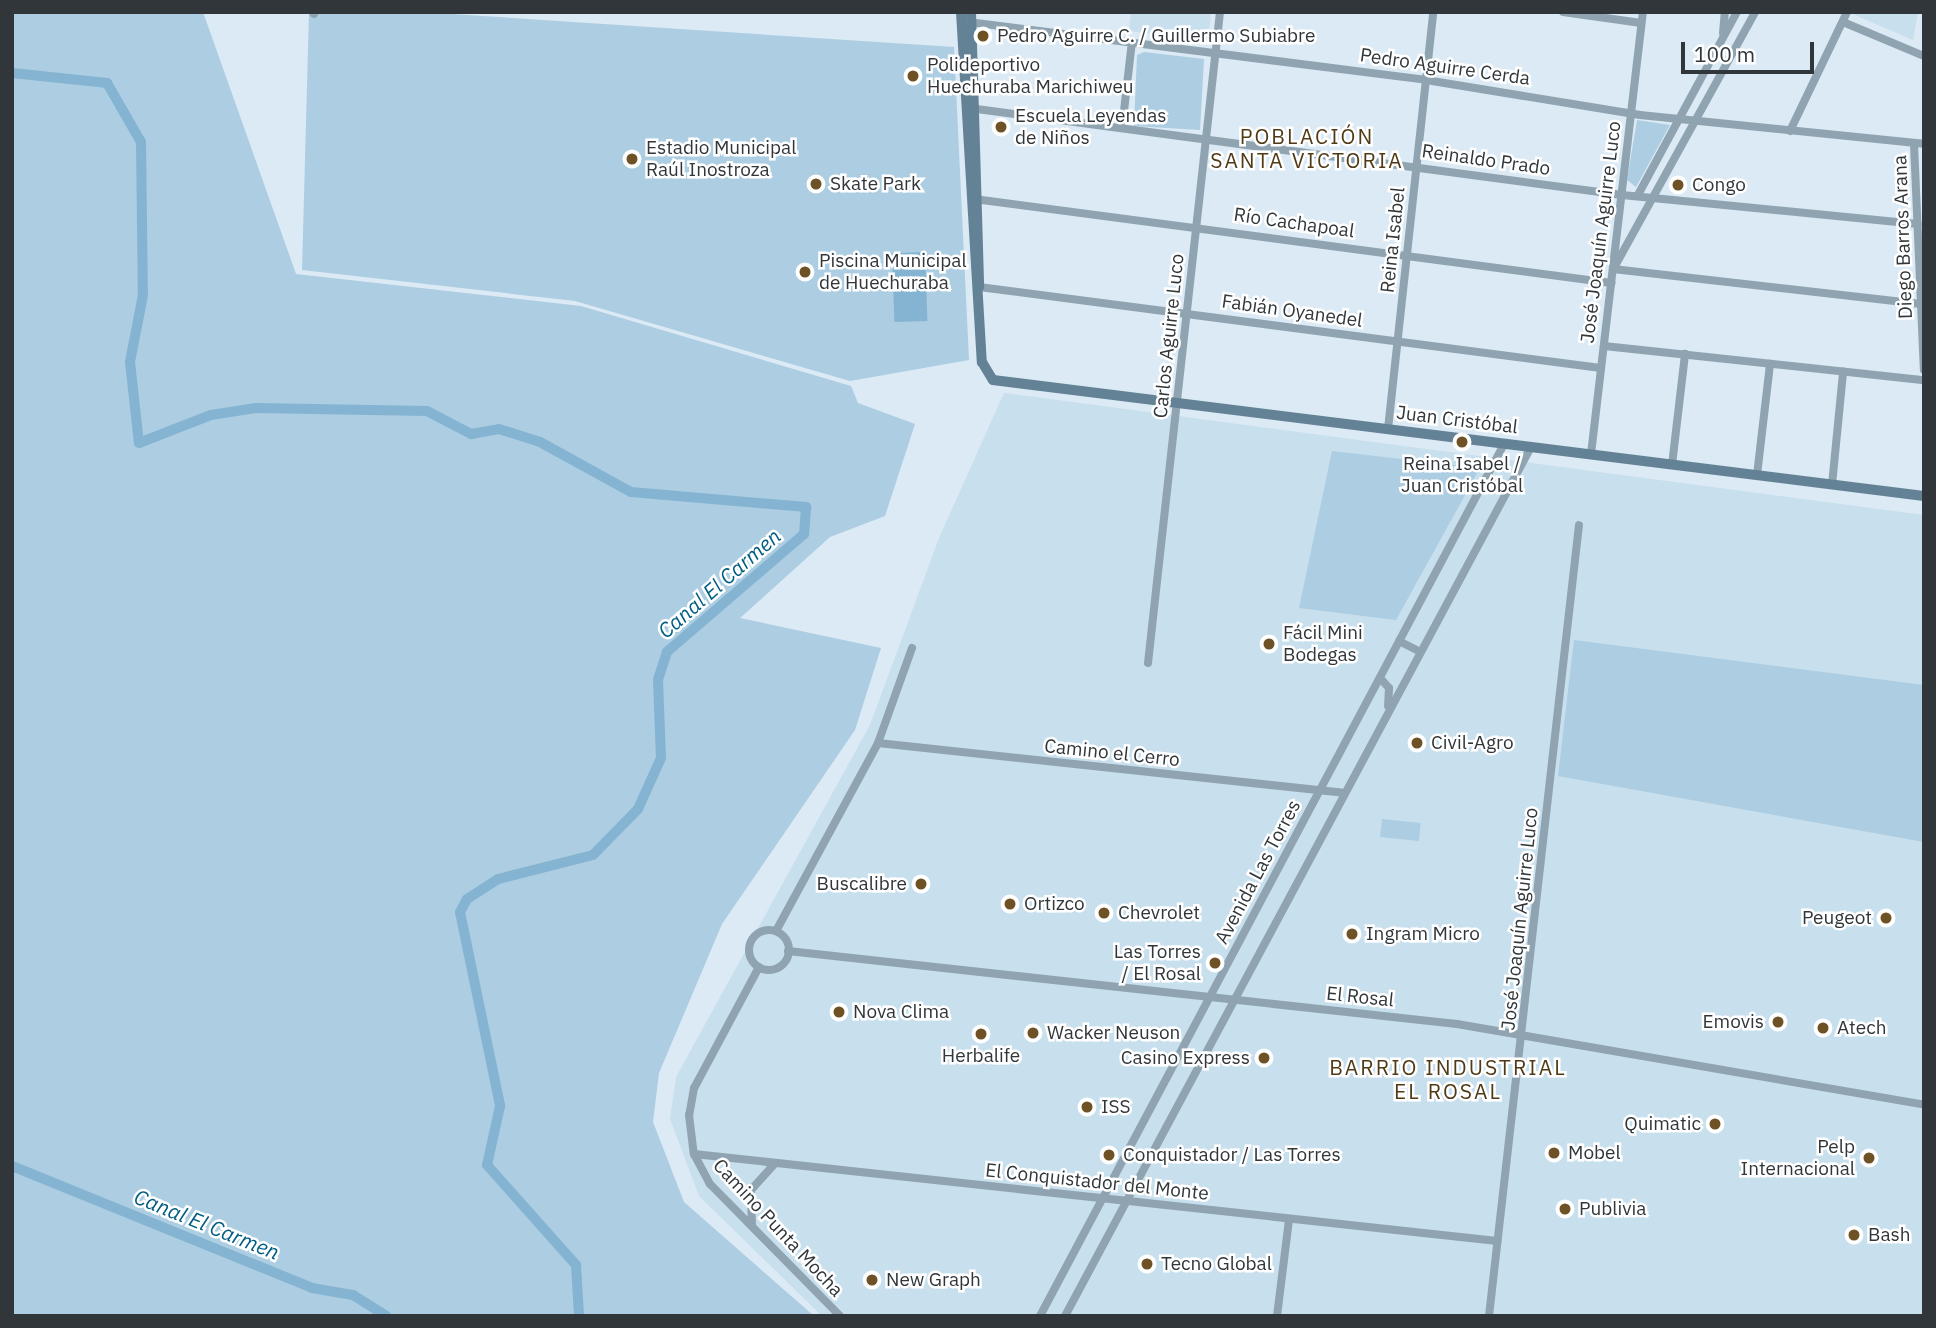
<!DOCTYPE html>
<html>
<head>
<meta charset="utf-8">
<style>
  body { margin:0 }
  #map { position:relative; width:1936px; height:1328px; overflow:hidden; background:#dbeaf4; font-family:"IBM Plex Sans",sans-serif }
  div>[style] { position:absolute }
  .built>* { inset:0; background:#c8dfed }
  .green>* { inset:0; background:#accde2; transform-origin:0 0 }
  .water>* { inset:0; background:#84b4d1; transform-origin:0 0 }
  .canal>* { height:10px; margin:-5px; padding:0 5px; transform-origin:5px; border-radius:5px; background:#84b4d1 }
  .street>* { height:8px; margin:-4px; padding:0 4px; transform-origin:4px; border-radius:4px; background:#8fa4b0 }
  .street>.ring { margin:-4px; padding:0; box-sizing:content-box; background:none; border:8px solid #8fa4b0; border-radius:50% }
  .secondary>* { height:10px; margin:-5px; padding:0 5px; transform-origin:5px; border-radius:5px; background:#648295 }
  .dots>* { width:19px; height:19px; translate:-50% -50%; box-sizing:border-box; border:4px solid #fff; border-radius:50% }
  span { translate:-50% -50%; white-space:nowrap; text-align:center; line-height:1.15; -webkit-text-stroke:5px #fff; paint-order:stroke }
  .poi-label { font-size:19px; color:#303639 }
  .left { translate:0 -50%; text-align:left }
  .right { translate:-100% -50%; text-align:right }
  .street-label { font-size:19px; color:#303639 }
  .neighbourhood-label { font-size:21px; color:#503a16; letter-spacing:2px }
  .water-label { font-size:21px; color:#025d83; font-style:italic }
  .frame { position:absolute; inset:0; border:14px solid #303639; pointer-events:none }
  .scale { position:absolute; left:1681px; top:42px; width:133px; height:32px; box-sizing:border-box; border:4px solid #303639; border-top:0; padding-left:9px; font-size:21px; line-height:24px; white-space:nowrap; color:#303639; -webkit-text-stroke:5px #fff; paint-order:stroke }
</style>
</head>
<body>
<div id="map">
  <div class="built">
    <i style="clip-path:polygon(1131px 12px,1211px 12px,1208px 41px,1129px 31px)"></i>
    <i style="clip-path:polygon(1918px 12px,1913px 40px,1855px 15px,1856px 12px)"></i>
    <i style="clip-path:polygon(1004px 393px,1924px 515px,1924px 1316px,822px 1316px,699px 1196px,670px 1119px,676px 1077px,870px 725px,939px 538px)"></i>
  </div>
  <div class="green">
    <i style="clip-path:polygon(12px 12px,203px 12px,296px 274px,581px 306px,851px 386px,858px 403px,915px 424px,885px 516px,830px 537px,740px 618px,881px 648px,855px 730px,722px 924px,659px 1073px,653px 1122px,684px 1202px,814px 1316px,12px 1316px)"></i>
    <i style="clip-path:polygon(309px 12px,421px 12px,954px 47px,969px 360px,850px 381px,575px 301px,302px 270px)"></i>
    <i style="clip-path:polygon(1144px 52px,1204px 59px,1200px 130px,1134px 126px,1137px 55px)"></i>
    <i style="clip-path:polygon(1637px 120px,1670px 125px,1636px 187px,1627px 180px)"></i>
    <i style="clip-path:polygon(1332px 451px,1480px 468px,1396px 620px,1299px 608px)"></i>
    <i style="clip-path:polygon(1574px 640px,1924px 685px,1924px 842px,1558px 776px)"></i>
    <i style="left:1382px;top:819px;width:39px;height:18px;rotate:6deg"></i>
  </div>
  <div class="water">
    <i style="left:925px;top:252px;width:69px;height:33px;rotate:88deg"></i>
  </div>
  <div class="canal">
    <i style="left:12px;top:73px;width:96px;rotate:6deg"></i>
    <i style="left:107px;top:83px;width:68px;rotate:60deg"></i>
    <i style="left:141px;top:142px;width:153px;rotate:89.3deg"></i>
    <i style="left:143px;top:295px;width:68px;rotate:101deg"></i>
    <i style="left:130px;top:362px;width:81px;rotate:83.7deg"></i>
    <i style="left:139px;top:443px;width:77px;rotate:-21.3deg"></i>
    <i style="left:211px;top:415px;width:46px;rotate:-8.8deg"></i>
    <i style="left:256px;top:408px;width:171px;rotate:1deg"></i>
    <i style="left:427px;top:411px;width:50px;rotate:27.6deg"></i>
    <i style="left:471px;top:434px;width:28px;rotate:-10deg"></i>
    <i style="left:499px;top:429px;width:43px;rotate:17.6deg"></i>
    <i style="left:540px;top:442px;width:104px;rotate:28.8deg"></i>
    <i style="left:631px;top:492px;width:176px;rotate:4.9deg"></i>
    <i style="left:806px;top:507px;width:27px;rotate:94deg"></i>
    <i style="left:804px;top:534px;width:181px;rotate:139.3deg"></i>
    <i style="left:667px;top:652px;width:29px;rotate:108deg"></i>
    <i style="left:658px;top:680px;width:78px;rotate:87.8deg"></i>
    <i style="left:661px;top:758px;width:56px;rotate:114.3deg"></i>
    <i style="left:638px;top:809px;width:64px;rotate:134.4deg"></i>
    <i style="left:593px;top:855px;width:98px;rotate:165.8deg"></i>
    <i style="left:498px;top:879px;width:37px;rotate:147deg"></i>
    <i style="left:467px;top:899px;width:15px;rotate:118deg"></i>
    <i style="left:460px;top:912px;width:198px;rotate:78.3deg"></i>
    <i style="left:500px;top:1106px;width:60px;rotate:102.4deg"></i>
    <i style="left:487px;top:1165px;width:134px;rotate:48.3deg"></i>
    <i style="left:576px;top:1265px;width:51px;rotate:86.6deg"></i>
    <i style="left:12px;top:1166px;width:324px;rotate:22.1deg"></i>
    <i style="left:312px;top:1288px;width:42px;rotate:9.7deg"></i>
    <i style="left:353px;top:1295px;width:39px;rotate:32deg"></i>
  </div>
  <div class="street">
    <i style="left:1563px;top:12px;width:79px;rotate:8deg"></i>
    <i style="left:314px;top:14px;width:2px;rotate:-63deg"></i>
    <i style="left:968px;top:22px;width:462px;rotate:7.2deg"></i>
    <i style="left:1426px;top:80px;width:217px;rotate:9.3deg"></i>
    <i style="left:1640px;top:115px;width:285px;rotate:5.8deg"></i>
    <i style="left:1843px;top:22px;width:88px;rotate:22.8deg"></i>
    <i style="left:1723px;top:33px;width:21px;rotate:-85deg"></i>
    <i style="left:969px;top:108px;width:659px;rotate:7.59deg"></i>
    <i style="left:1622px;top:195px;width:297px;rotate:5.6deg"></i>
    <i style="left:1122px;top:128px;width:87px;rotate:-83.4deg"></i>
    <i style="left:1790px;top:131px;width:132px;rotate:-64.4deg"></i>
    <i style="left:1914px;top:144px;width:226px;rotate:87.5deg"></i>
    <i style="left:1639px;top:193px;width:206px;rotate:-61.6deg"></i>
    <i style="left:974px;top:199px;width:643px;rotate:7.51deg"></i>
    <i style="left:1615px;top:266px;width:290px;rotate:-61.1deg"></i>
    <i style="left:1613px;top:269px;width:310px;rotate:6.5deg"></i>
    <i style="left:979px;top:287px;width:627px;rotate:7.42deg"></i>
    <i style="left:1604px;top:346px;width:322px;rotate:6.1deg"></i>
    <i style="left:1388px;top:429px;width:419px;rotate:-83.8deg"></i>
    <i style="left:1591px;top:454px;width:445px;rotate:-83.3deg"></i>
    <i style="left:1672px;top:465px;width:112px;rotate:-83.3deg"></i>
    <i style="left:1757px;top:475px;width:112px;rotate:-83.3deg"></i>
    <i style="left:1832px;top:485px;width:114px;rotate:-84.4deg"></i>
    <i style="left:1399px;top:641px;width:22px;rotate:27deg"></i>
    <i style="left:1148px;top:663px;width:655px;rotate:-83.69deg"></i>
    <i style="left:1380px;top:678px;width:13px;rotate:48deg"></i>
    <i style="left:1389px;top:688px;width:18px;rotate:93deg"></i>
    <i style="left:878px;top:743px;width:468px;rotate:6.1deg"></i>
    <i class="ring" style="left:749px;top:930px;width:32px;height:32px"></i>
    <i style="left:776px;top:931px;width:214px;rotate:-61.5deg"></i>
    <i style="left:878px;top:743px;width:101px;rotate:-70.3deg"></i>
    <i style="left:788px;top:951px;width:673px;rotate:6.23deg"></i>
    <i style="left:1457px;top:1024px;width:474px;rotate:9.8deg"></i>
    <i style="left:759px;top:967px;width:137px;rotate:118.2deg"></i>
    <i style="left:694px;top:1088px;width:27px;rotate:100deg"></i>
    <i style="left:689px;top:1115px;width:39px;rotate:83deg"></i>
    <i style="left:694px;top:1154px;width:34px;rotate:62deg"></i>
    <i style="left:710px;top:1184px;width:185px;rotate:45.4deg"></i>
    <i style="left:694px;top:1154px;width:808px;rotate:6.18deg"></i>
    <i style="left:752px;top:1226px;width:36px;rotate:-92deg"></i>
    <i style="left:751px;top:1190px;width:36px;rotate:-48deg"></i>
    <i style="left:1040px;top:1316px;width:988px;rotate:-61.98deg"></i>
    <i style="left:1065px;top:1316px;width:986px;rotate:-61.8deg"></i>
    <i style="left:1277px;top:1316px;width:98px;rotate:-82.9deg"></i>
    <i style="left:1489px;top:1316px;width:796px;rotate:-83.51deg"></i>
  </div>
  <div class="secondary">
    <i style="left:961px;top:12px;width:351px;rotate:86.6deg"></i>
    <i style="left:982px;top:362px;width:21px;rotate:59deg"></i>
    <i style="left:993px;top:380px;width:938px;rotate:7.1deg"></i>
    <i style="left:971px;top:12px;width:275px;rotate:88.3deg"></i>
  </div>
  <div class="dots">
    <i style="left:983px;top:36px;background:#6e5125"></i>
    <i style="left:913px;top:76px;background:#6e5125"></i>
    <i style="left:1001px;top:127px;background:#6e5125"></i>
    <i style="left:632px;top:159px;background:#6e5125"></i>
    <i style="left:816px;top:184px;background:#6e5125"></i>
    <i style="left:1678px;top:185px;background:#6e5125"></i>
    <i style="left:805px;top:272px;background:#6e5125"></i>
    <i style="left:1462px;top:442px;background:#6e5125"></i>
    <i style="left:1269px;top:644px;background:#6e5125"></i>
    <i style="left:1417px;top:743px;background:#6e5125"></i>
    <i style="left:921px;top:884px;background:#6e5125"></i>
    <i style="left:1010px;top:904px;background:#6e5125"></i>
    <i style="left:1104px;top:913px;background:#6e5125"></i>
    <i style="left:1886px;top:918px;background:#6e5125"></i>
    <i style="left:1352px;top:934px;background:#6e5125"></i>
    <i style="left:1215px;top:963px;background:#6e5125"></i>
    <i style="left:839px;top:1012px;background:#6e5125"></i>
    <i style="left:1778px;top:1022px;background:#6e5125"></i>
    <i style="left:1823px;top:1028px;background:#6e5125"></i>
    <i style="left:1033px;top:1033px;background:#6e5125"></i>
    <i style="left:981px;top:1034px;background:#6e5125"></i>
    <i style="left:1264px;top:1058px;background:#6e5125"></i>
    <i style="left:1087px;top:1107px;background:#6e5125"></i>
    <i style="left:1715px;top:1124px;background:#6e5125"></i>
    <i style="left:1554px;top:1153px;background:#6e5125"></i>
    <i style="left:1109px;top:1155px;background:#6e5125"></i>
    <i style="left:1869px;top:1158px;background:#6e5125"></i>
    <i style="left:1565px;top:1209px;background:#6e5125"></i>
    <i style="left:1854px;top:1235px;background:#6e5125"></i>
    <i style="left:1147px;top:1264px;background:#6e5125"></i>
    <i style="left:872px;top:1280px;background:#6e5125"></i>
  </div>
  <div class="poi-label">
    <span class="left" style="left:997px;top:36px">Pedro Aguirre C. / Guillermo Subiabre</span>
    <span class="left" style="left:927px;top:76px">Polideportivo<br>Huechuraba Marichiweu</span>
    <span class="left" style="left:1015px;top:127px">Escuela Leyendas<br>de Niños</span>
    <span class="left" style="left:646px;top:159px">Estadio Municipal<br>Raúl Inostroza</span>
    <span class="left" style="left:830px;top:184px">Skate Park</span>
    <span class="left" style="left:1692px;top:185px">Congo</span>
    <span class="left" style="left:819px;top:272px">Piscina Municipal<br>de Huechuraba</span>
    <span style="left:1462px;top:475px">Reina Isabel /<br>Juan Cristóbal</span>
    <span class="left" style="left:1283px;top:644px">Fácil Mini<br>Bodegas</span>
    <span class="left" style="left:1431px;top:743px">Civil-Agro</span>
    <span class="right" style="left:907px;top:884px">Buscalibre</span>
    <span class="left" style="left:1024px;top:904px">Ortizco</span>
    <span class="left" style="left:1118px;top:913px">Chevrolet</span>
    <span class="right" style="left:1872px;top:918px">Peugeot</span>
    <span class="left" style="left:1366px;top:934px">Ingram Micro</span>
    <span class="right" style="left:1201px;top:963px">Las Torres<br>/ El Rosal</span>
    <span class="left" style="left:853px;top:1012px">Nova Clima</span>
    <span class="right" style="left:1764px;top:1022px">Emovis</span>
    <span class="left" style="left:1837px;top:1028px">Atech</span>
    <span class="left" style="left:1047px;top:1033px">Wacker Neuson</span>
    <span style="left:981px;top:1056px">Herbalife</span>
    <span class="right" style="left:1250px;top:1058px">Casino Express</span>
    <span class="left" style="left:1101px;top:1107px">ISS</span>
    <span class="right" style="left:1701px;top:1124px">Quimatic</span>
    <span class="right" style="left:1855px;top:1158px">Pelp<br>Internacional</span>
    <span class="left" style="left:1568px;top:1153px">Mobel</span>
    <span class="left" style="left:1123px;top:1155px">Conquistador / Las Torres</span>
    <span class="left" style="left:1579px;top:1209px">Publivia</span>
    <span class="left" style="left:1868px;top:1235px">Bash</span>
    <span class="left" style="left:1161px;top:1264px">Tecno Global</span>
    <span class="left" style="left:886px;top:1280px">New Graph</span>
  </div>
  <div class="street-label">
    <span style="left:1445px;top:67px;rotate:8deg">Pedro Aguirre Cerda</span>
    <span style="left:1486px;top:160px;rotate:8deg">Reinaldo Prado</span>
    <span style="left:1294px;top:223px;rotate:8deg">Río Cachapoal</span>
    <span style="left:1601px;top:232px;rotate:-83deg">José Joaquín Aguirre Luco</span>
    <span style="left:1903px;top:237px;rotate:-92deg">Diego Barros Arana</span>
    <span style="left:1393px;top:240px;rotate:-84deg">Reina Isabel</span>
    <span style="left:1292px;top:311px;rotate:8deg">Fabián Oyanedel</span>
    <span style="left:1169px;top:336px;rotate:-84deg">Carlos Aguirre Luco</span>
    <span style="left:1457px;top:420px;rotate:7deg">Juan Cristóbal</span>
    <span style="left:1112px;top:753px;rotate:6deg">Camino el Cerro</span>
    <span style="left:1258px;top:872px;rotate:-62deg">Avenida Las Torres</span>
    <span style="left:1520px;top:919px;rotate:-84deg">José Joaquín Aguirre Luco</span>
    <span style="left:1360px;top:997px;rotate:6deg">El Rosal</span>
    <span style="left:1097px;top:1182px;rotate:6deg">El Conquistador del Monte</span>
    <span style="left:778px;top:1228px;rotate:47deg">Camino Punta Mocha</span>
  </div>
  <div class="neighbourhood-label">
    <span style="left:1307px;top:148px">POBLACIÓN<br>SANTA VICTORIA</span>
    <span style="left:1448px;top:1079px">BARRIO INDUSTRIAL<br>EL ROSAL</span>
  </div>
  <div class="water-label">
    <span style="left:719px;top:583px;rotate:-41deg">Canal El Carmen</span>
    <span style="left:207px;top:1224px;rotate:22deg">Canal El Carmen</span>
  </div>
  <div class="frame"></div>
  <div class="scale">100 m</div>
</div>
</body>
</html>
